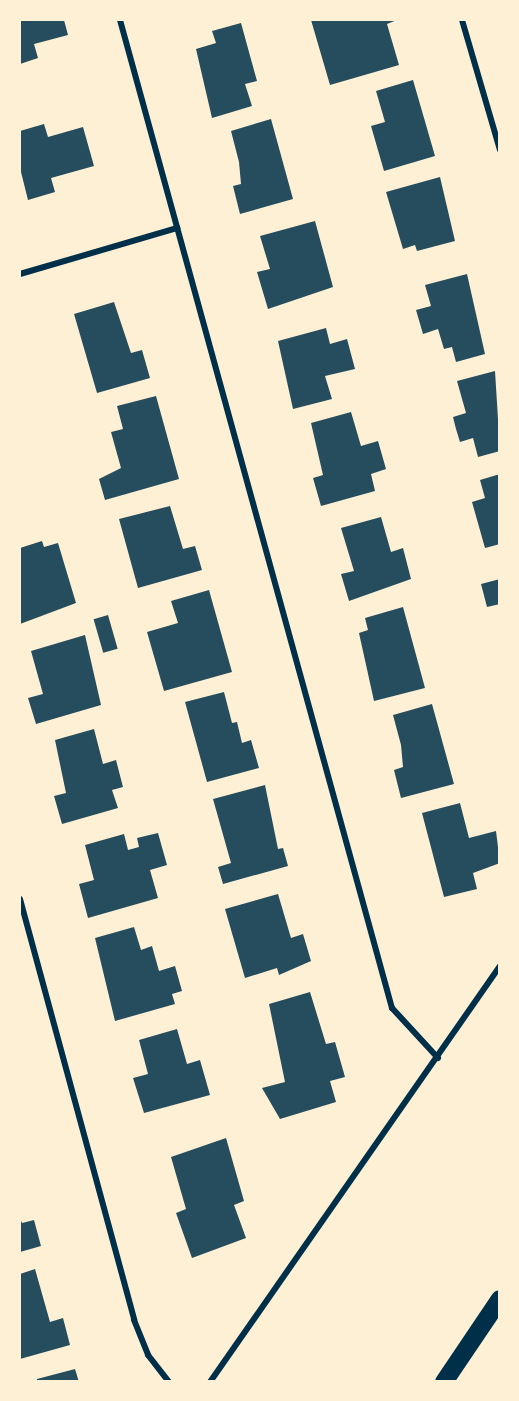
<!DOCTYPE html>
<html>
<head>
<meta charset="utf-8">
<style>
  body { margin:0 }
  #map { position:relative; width:519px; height:1401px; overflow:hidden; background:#fdf0d5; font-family:Merriweather,serif }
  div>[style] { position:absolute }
  .building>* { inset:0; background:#264d5e; transform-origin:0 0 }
  .minor>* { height:6px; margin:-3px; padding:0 3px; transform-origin:3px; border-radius:3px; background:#003049 }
  .motorway>* { height:18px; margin:-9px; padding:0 9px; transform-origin:9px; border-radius:9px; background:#003049 }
  span { translate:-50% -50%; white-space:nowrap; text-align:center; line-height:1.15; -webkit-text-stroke:6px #fdf0d5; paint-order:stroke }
  .frame { position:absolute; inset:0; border:21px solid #fdf0d5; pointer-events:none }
</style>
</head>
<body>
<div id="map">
  <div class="building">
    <i style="clip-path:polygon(20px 20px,64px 20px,68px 35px,34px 44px,38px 58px,20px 64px)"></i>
    <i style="clip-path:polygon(311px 20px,397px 20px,387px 24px,399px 65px,330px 85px)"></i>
    <i style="clip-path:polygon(241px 23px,257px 81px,245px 84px,252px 106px,212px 118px,196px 49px,216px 43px,212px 31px)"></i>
    <i style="clip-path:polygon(413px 80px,435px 156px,384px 171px,371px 126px,385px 122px,376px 91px)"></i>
    <i style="clip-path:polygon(271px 119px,293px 199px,240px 214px,233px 186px,241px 184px,239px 162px,231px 131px)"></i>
    <i style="clip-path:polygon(44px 124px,48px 137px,83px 127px,94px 166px,51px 178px,55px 192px,28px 200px,20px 168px,20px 131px)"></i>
    <i style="clip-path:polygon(440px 177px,455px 241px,417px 251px,415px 245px,403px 249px,386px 192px)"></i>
    <i style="clip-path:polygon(315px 221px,333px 287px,268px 309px,257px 272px,270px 269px,260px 236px)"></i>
    <i style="clip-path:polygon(467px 274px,485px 354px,456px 362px,452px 347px,444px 349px,438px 329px,423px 334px,416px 310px,431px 306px,425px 285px)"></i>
    <i style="clip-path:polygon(114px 302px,131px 353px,142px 350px,150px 378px,97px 393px,74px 314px)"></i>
    <i style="clip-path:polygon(326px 328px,330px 344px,347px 339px,355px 369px,325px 376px,332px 399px,293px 409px,278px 341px)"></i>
    <i style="clip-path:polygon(495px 371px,500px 451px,478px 457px,473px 438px,460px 442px,456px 429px,453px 417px,466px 413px,457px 381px)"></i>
    <i style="clip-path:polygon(156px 396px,179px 479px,105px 500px,99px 479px,121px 468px,111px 432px,123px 429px,117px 406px)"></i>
    <i style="clip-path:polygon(351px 412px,361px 446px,378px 441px,386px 469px,371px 474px,375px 491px,321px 506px,313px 478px,323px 475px,311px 423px)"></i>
    <i style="clip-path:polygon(500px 474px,500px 544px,485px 548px,472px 502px,485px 498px,480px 480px)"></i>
    <i style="clip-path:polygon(170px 506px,183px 549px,195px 546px,202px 570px,138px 588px,119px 519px)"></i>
    <i style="clip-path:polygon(381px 517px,391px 552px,403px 548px,411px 579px,349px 601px,341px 574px,354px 571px,341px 528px)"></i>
    <i style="clip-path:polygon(42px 541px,44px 547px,58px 543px,76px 603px,20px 624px,20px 548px)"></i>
    <i style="clip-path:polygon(500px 579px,500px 604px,487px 607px,481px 584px)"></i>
    <i style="clip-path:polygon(209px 590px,232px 672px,164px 691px,147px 632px,178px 623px,171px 601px)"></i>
    <i style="clip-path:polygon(403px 607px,425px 688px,374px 701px,359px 633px,368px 630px,365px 618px)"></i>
    <i style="left:108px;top:615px;width:35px;height:15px;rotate:74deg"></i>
    <i style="clip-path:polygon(85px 635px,101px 705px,36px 724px,28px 698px,43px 694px,31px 651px)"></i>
    <i style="clip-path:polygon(224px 692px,232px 723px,237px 722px,242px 743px,251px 740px,259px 768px,207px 782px,185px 702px)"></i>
    <i style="clip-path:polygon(432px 704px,454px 784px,401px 798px,394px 770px,403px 767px,401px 745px,393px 715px)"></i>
    <i style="clip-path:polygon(94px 729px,103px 764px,116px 760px,123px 787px,112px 790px,118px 808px,62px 824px,54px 796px,66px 793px,55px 740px)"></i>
    <i style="clip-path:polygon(265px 785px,278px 849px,283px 848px,288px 866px,223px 884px,218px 867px,231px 863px,213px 799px)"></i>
    <i style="clip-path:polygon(460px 803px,469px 838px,496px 831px,500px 863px,473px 873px,477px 889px,444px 897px,422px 813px)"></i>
    <i style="clip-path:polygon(158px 833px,167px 865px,150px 870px,158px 898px,88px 918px,79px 884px,94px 880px,85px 845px,124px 834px,128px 850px,139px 847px,137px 838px)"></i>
    <i style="clip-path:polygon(278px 894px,291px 938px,303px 934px,311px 961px,279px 975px,277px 968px,245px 978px,225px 909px)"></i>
    <i style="clip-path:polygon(134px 927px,141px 950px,152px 946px,159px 971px,175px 966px,182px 991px,172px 994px,175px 1004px,115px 1021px,95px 938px)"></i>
    <i style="clip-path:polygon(310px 992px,326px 1044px,335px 1042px,345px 1077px,330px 1081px,336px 1102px,280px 1119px,262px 1088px,285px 1082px,269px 1004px)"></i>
    <i style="clip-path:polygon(177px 1029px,187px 1064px,200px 1060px,210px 1095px,144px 1113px,133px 1078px,148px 1074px,139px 1040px)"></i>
    <i style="clip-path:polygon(226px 1138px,244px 1201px,234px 1205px,246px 1238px,192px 1258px,176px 1213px,186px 1209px,171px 1157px)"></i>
    <i style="clip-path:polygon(20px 1218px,22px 1223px,34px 1220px,41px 1246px,20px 1252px)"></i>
    <i style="clip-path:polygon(35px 1269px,50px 1322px,63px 1318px,70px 1345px,20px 1359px,20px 1274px)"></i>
    <i style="clip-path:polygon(75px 1369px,79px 1382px,37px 1382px,37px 1379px)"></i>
  </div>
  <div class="minor">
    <i style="left:120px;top:20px;width:1025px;rotate:74.61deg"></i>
    <i style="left:392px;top:1008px;width:68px;rotate:47.4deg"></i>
    <i style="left:462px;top:20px;width:135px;rotate:73.7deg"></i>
    <i style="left:20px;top:274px;width:164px;rotate:-16.3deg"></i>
    <i style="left:20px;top:899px;width:436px;rotate:74.8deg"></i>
    <i style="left:134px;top:1320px;width:38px;rotate:68deg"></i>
    <i style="left:148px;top:1355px;width:34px;rotate:52deg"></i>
    <i style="left:210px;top:1382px;width:507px;rotate:-55.12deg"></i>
  </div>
  <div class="motorway">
    <i style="left:444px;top:1382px;width:100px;rotate:-56deg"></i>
  </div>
  <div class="frame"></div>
</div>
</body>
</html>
